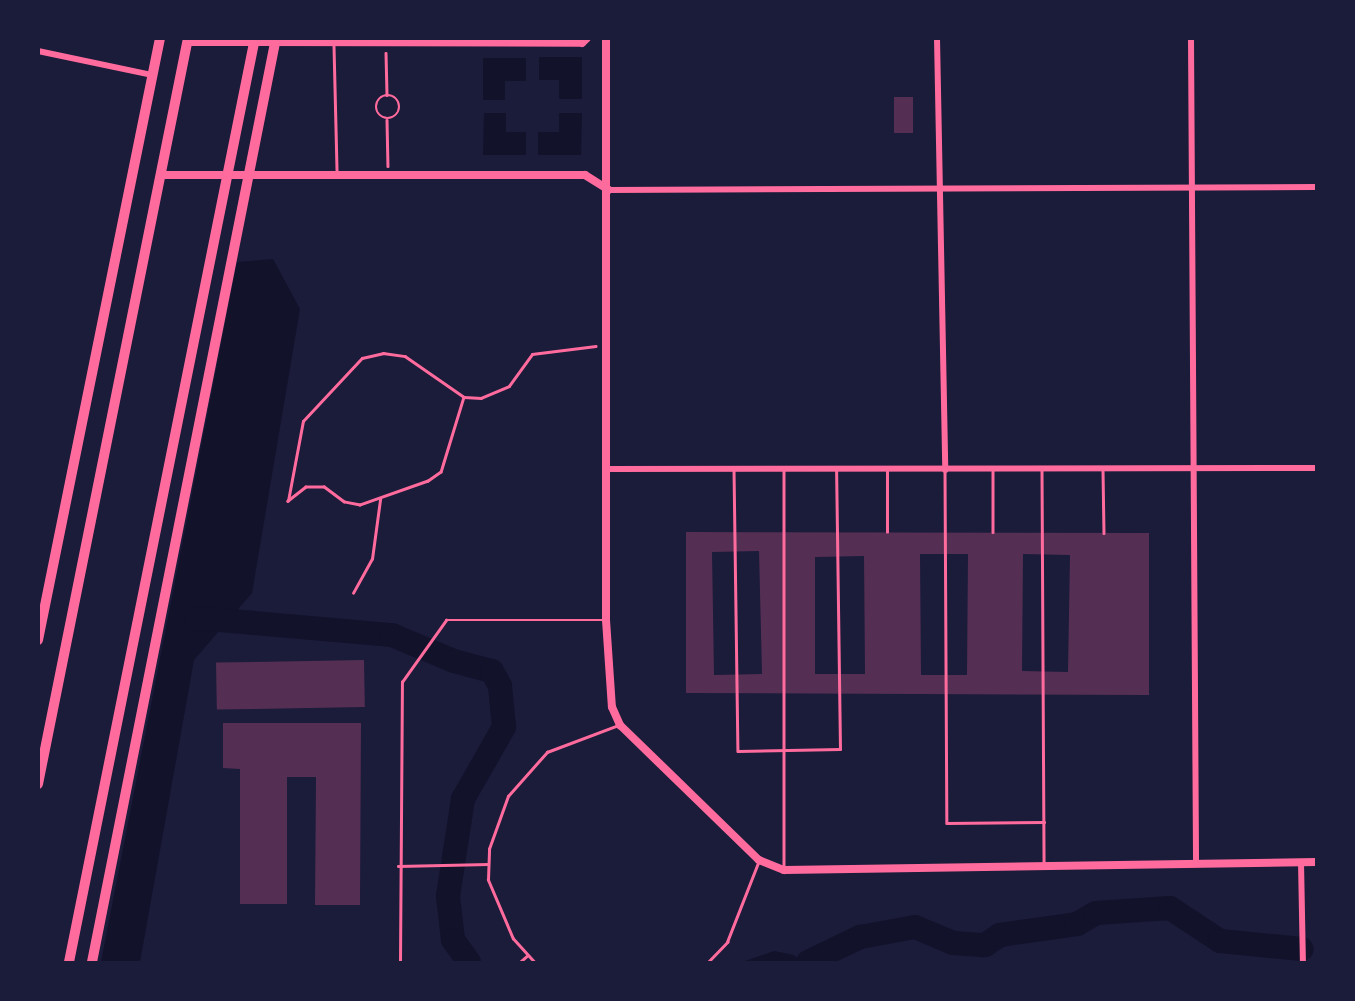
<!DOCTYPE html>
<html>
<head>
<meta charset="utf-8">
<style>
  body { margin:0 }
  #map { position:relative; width:1355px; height:1001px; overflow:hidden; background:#1b1b3a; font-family:"DM Sans",sans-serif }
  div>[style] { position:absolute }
  .water>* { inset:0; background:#12122b }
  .river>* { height:24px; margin:-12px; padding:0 12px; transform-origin:12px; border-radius:12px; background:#12122b }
  .building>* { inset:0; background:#542f53; transform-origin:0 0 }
  .path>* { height:2.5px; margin:-1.25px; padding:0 1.25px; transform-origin:1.25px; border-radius:1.25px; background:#ff6b9d }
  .path>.ring { margin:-1.25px; padding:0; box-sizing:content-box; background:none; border:2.5px solid #ff6b9d; border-radius:50% }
  .service>* { height:2.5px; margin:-1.25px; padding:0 1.25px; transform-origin:1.25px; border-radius:1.25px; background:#ff6b9d }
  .minor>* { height:6px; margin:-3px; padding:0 3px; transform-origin:3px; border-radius:3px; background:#ff6b9d }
  .tertiary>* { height:8px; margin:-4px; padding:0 4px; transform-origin:4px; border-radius:4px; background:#ff6b9d }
  .primary>* { height:10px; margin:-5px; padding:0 5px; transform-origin:5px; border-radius:5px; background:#ff6b9d }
  .trunk>* { height:10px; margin:-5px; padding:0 5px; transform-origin:5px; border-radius:5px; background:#ff6b9d }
  span { translate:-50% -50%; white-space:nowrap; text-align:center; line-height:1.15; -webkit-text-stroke:5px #1b1b3a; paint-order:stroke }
  .frame { position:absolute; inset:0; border:40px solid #1b1b3a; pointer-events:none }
</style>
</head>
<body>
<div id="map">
  <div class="water">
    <i style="clip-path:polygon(539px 57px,582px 57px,582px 99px,559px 99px,559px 80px,539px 80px)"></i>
    <i style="clip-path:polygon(483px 58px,526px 58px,526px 81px,505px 81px,505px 100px,483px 100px)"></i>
    <i style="clip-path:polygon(484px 113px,506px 113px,506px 132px,526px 132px,526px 155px,483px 155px)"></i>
    <i style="clip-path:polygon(559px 113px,582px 113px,581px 155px,538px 155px,538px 132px,559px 132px)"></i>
    <i style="clip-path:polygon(273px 259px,300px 309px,252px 593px,194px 660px,140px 962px,101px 962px,237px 262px)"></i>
    <i style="clip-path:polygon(774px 951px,794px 955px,802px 962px,742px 962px)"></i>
  </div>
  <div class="river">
    <i style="left:197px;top:618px;width:196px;rotate:5deg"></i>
    <i style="left:392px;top:635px;width:67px;rotate:22.8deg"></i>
    <i style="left:454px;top:661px;width:39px;rotate:15deg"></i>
    <i style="left:492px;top:671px;width:17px;rotate:62deg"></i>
    <i style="left:500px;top:686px;width:41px;rotate:84.4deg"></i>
    <i style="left:504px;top:727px;width:83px;rotate:119.7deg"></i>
    <i style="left:463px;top:799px;width:98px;rotate:98.8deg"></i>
    <i style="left:448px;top:896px;width:44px;rotate:83.5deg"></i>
    <i style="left:453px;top:940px;width:27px;rotate:54deg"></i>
    <i style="left:808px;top:962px;width:58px;rotate:-25.7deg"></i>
    <i style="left:860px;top:937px;width:56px;rotate:-10.3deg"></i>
    <i style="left:915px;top:927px;width:41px;rotate:22.8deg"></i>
    <i style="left:953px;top:943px;width:32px;rotate:4deg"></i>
    <i style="left:985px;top:945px;width:18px;rotate:-34deg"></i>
    <i style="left:1000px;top:935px;width:78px;rotate:-8.1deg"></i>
    <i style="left:1077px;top:924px;width:22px;rotate:-30deg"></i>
    <i style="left:1096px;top:913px;width:74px;rotate:-3.9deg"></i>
    <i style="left:1170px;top:908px;width:60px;rotate:33.4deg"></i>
    <i style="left:1220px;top:941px;width:82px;rotate:5.6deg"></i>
  </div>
  <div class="building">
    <i style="left:894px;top:97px;width:19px;height:36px"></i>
    <i style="clip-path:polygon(evenodd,686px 532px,1149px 533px,1149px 695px,686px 693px,686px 532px,759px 551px,762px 674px,714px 675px,712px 552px,759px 551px,686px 532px,920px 554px,968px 554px,967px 675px,921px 675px,920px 554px,686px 532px,1023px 554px,1070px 555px,1068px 672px,1022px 671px,1023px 554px,686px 532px,864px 556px,865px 674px,815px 674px,815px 557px,864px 556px)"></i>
    <i style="left:364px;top:660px;width:47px;height:148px;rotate:89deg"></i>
    <i style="clip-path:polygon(223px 723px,361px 723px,360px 905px,315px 905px,316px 777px,287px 777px,287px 904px,240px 904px,240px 769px,223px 768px)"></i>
  </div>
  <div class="path">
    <i style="left:386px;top:53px;width:42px;rotate:88.6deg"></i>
    <i class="ring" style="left:376px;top:95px;width:21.5px;height:21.5px"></i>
    <i style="left:387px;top:120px;width:46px;rotate:88.8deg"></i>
    <i style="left:464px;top:397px;width:78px;rotate:107deg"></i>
    <i style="left:441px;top:472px;width:16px;rotate:145deg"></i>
    <i style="left:428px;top:481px;width:72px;rotate:160.6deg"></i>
    <i style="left:360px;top:505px;width:16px;rotate:-169deg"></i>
    <i style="left:344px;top:502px;width:25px;rotate:-143deg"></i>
    <i style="left:324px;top:487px;width:18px;rotate:180deg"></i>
    <i style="left:306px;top:487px;width:23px;rotate:142deg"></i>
    <i style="left:288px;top:501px;width:81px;rotate:-79.4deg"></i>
    <i style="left:303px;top:421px;width:86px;rotate:-46.9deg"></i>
    <i style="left:362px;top:358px;width:22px;rotate:-13deg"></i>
    <i style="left:383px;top:353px;width:22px;rotate:8deg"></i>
    <i style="left:405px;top:356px;width:72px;rotate:34.8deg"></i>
    <i style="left:464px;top:397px;width:17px;rotate:3deg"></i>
    <i style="left:481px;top:398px;width:30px;rotate:-23deg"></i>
    <i style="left:509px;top:386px;width:39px;rotate:-54deg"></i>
    <i style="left:532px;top:354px;width:64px;rotate:-7.2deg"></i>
    <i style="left:353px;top:593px;width:39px;rotate:-61deg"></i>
    <i style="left:372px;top:559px;width:60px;rotate:-82.3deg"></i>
  </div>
  <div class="service">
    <i style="left:334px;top:46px;width:126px;rotate:88.6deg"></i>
    <i style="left:734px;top:469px;width:282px;rotate:89.2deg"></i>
    <i style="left:738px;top:751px;width:102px;rotate:-1.1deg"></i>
    <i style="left:840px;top:749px;width:278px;rotate:-90.8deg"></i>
    <i style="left:784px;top:470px;width:399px;rotate:90deg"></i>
    <i style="left:945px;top:470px;width:353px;rotate:89.7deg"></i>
    <i style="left:947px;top:823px;width:97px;rotate:-0.6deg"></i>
    <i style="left:993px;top:470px;width:62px;rotate:90deg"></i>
    <i style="left:1042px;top:470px;width:396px;rotate:89.7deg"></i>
    <i style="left:1103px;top:470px;width:63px;rotate:89.1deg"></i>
    <i style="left:887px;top:532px;width:62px;rotate:-90deg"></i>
    <i style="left:398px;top:866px;width:90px;rotate:-1.3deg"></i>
    <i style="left:400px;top:962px;width:280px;rotate:-89.6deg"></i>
    <i style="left:402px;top:682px;width:76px;rotate:-54.6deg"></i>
    <i style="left:446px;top:620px;width:158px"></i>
    <i style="left:520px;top:962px;width:9px;rotate:-41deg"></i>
    <i style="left:534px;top:962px;width:31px;rotate:-132deg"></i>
    <i style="left:513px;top:939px;width:64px;rotate:-113deg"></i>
    <i style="left:488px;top:880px;width:31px;rotate:-88deg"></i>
    <i style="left:489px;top:849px;width:56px;rotate:-70.3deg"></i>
    <i style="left:508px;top:796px;width:59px;rotate:-48.4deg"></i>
    <i style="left:547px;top:752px;width:77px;rotate:-20.6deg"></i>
    <i style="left:708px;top:962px;width:28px;rotate:-46deg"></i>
    <i style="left:727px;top:942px;width:85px;rotate:-68.6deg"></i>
  </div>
  <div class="minor">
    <i style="left:937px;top:38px;width:432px;rotate:88.9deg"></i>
    <i style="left:1191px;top:38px;width:824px;rotate:89.65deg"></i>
    <i style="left:38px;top:51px;width:116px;rotate:11.9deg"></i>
    <i style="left:609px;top:190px;width:707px;rotate:-0.24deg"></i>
    <i style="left:609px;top:469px;width:707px;rotate:-0.08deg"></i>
    <i style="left:1301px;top:862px;width:100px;rotate:88.9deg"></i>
  </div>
  <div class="tertiary">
    <i style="left:606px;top:38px;width:582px;rotate:90deg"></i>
    <i style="left:606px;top:620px;width:87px;rotate:86.1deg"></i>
    <i style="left:612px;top:707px;width:20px;rotate:66deg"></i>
    <i style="left:620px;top:725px;width:194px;rotate:44.2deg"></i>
    <i style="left:759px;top:860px;width:27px;rotate:22deg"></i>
    <i style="left:784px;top:870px;width:532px;rotate:-0.86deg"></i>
    <i style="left:187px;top:42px;width:395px;rotate:0.1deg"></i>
    <i style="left:582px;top:43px;width:7px;rotate:-45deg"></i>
    <i style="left:161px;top:175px;width:424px"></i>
    <i style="left:585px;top:175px;width:28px;rotate:32deg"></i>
  </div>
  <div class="primary">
    <i style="left:38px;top:640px;width:614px;rotate:-78.54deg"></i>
    <i style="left:92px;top:962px;width:942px;rotate:-78.74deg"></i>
  </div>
  <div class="trunk">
    <i style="left:38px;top:784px;width:761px;rotate:-78.63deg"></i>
    <i style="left:69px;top:962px;width:943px;rotate:-78.62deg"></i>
  </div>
  <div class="frame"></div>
</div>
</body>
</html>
